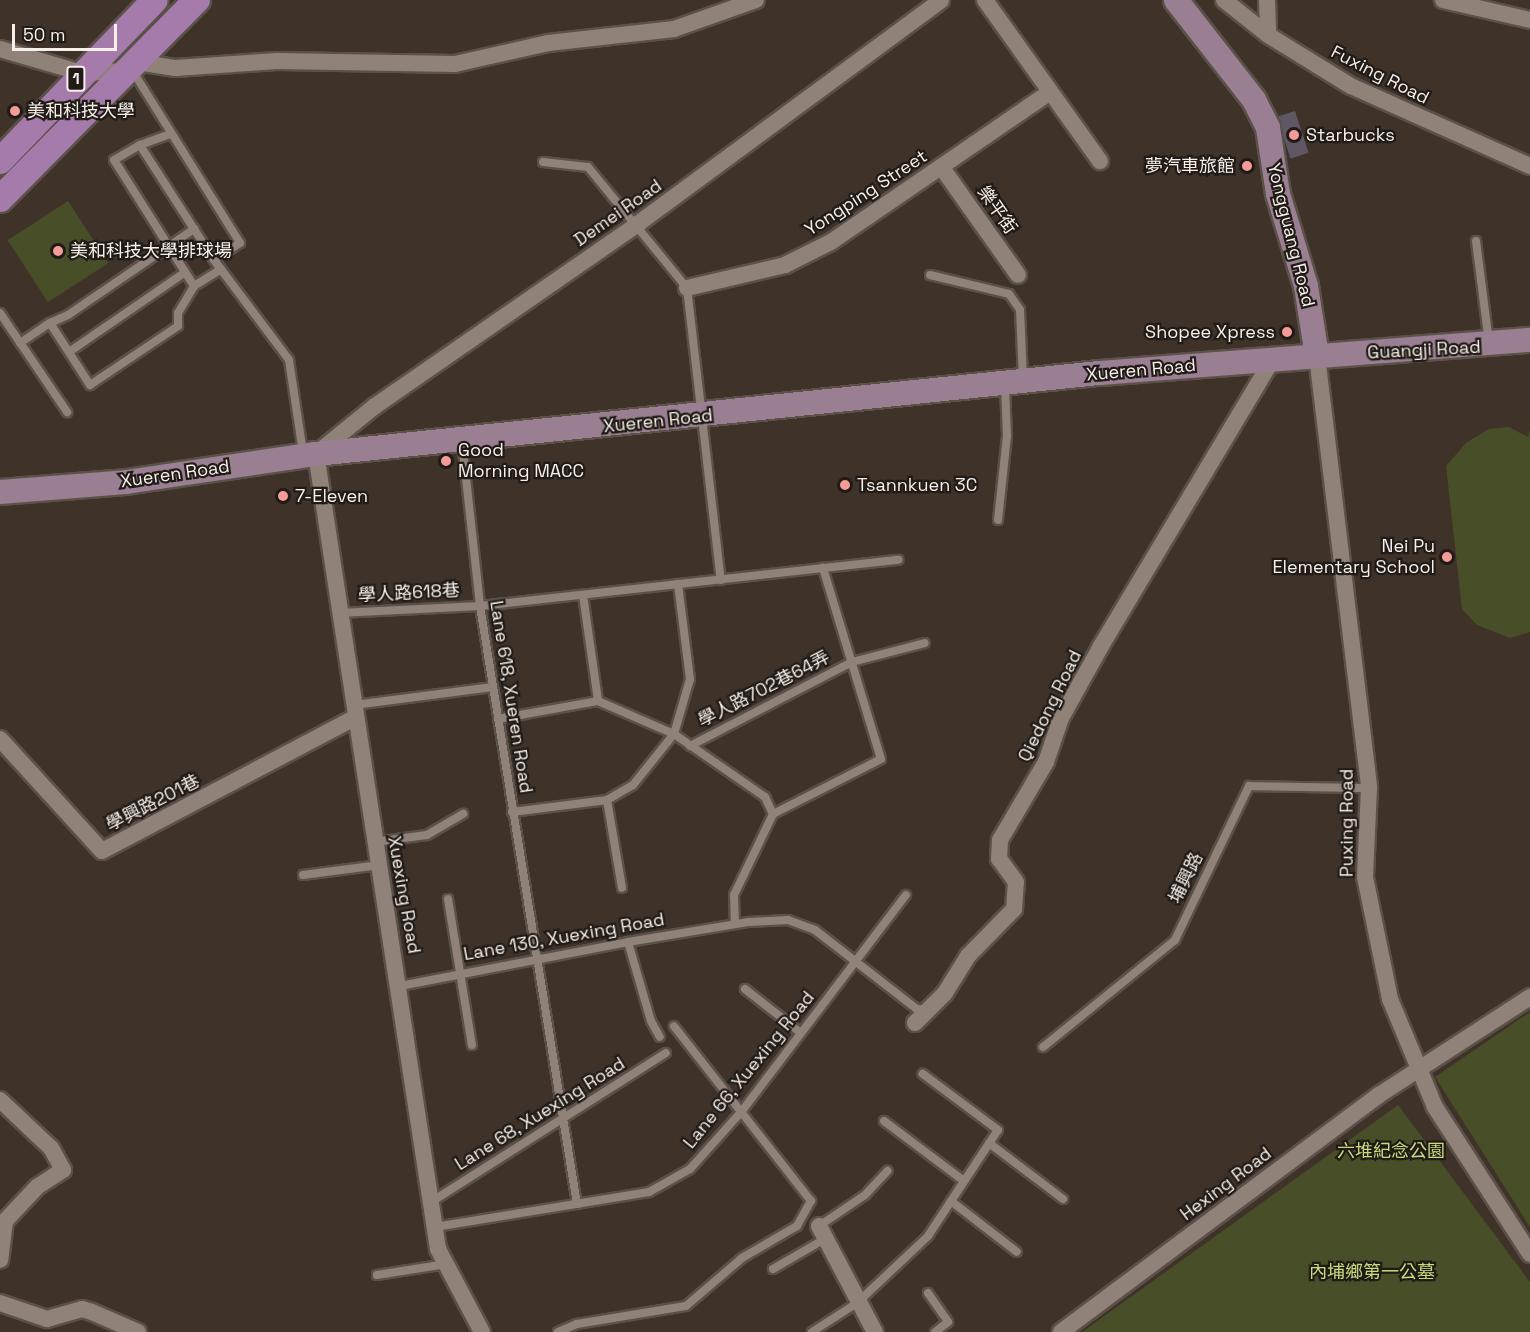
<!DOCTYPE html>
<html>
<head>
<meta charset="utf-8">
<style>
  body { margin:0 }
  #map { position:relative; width:1530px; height:1332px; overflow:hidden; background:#3e3229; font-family:"Space Grotesk","Noto Sans TC",sans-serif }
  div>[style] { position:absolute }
  .green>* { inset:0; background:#484e28; transform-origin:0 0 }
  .building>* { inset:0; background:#605764; transform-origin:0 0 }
  .roads { filter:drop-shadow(2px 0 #5b5149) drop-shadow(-2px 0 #5b5149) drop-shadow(0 2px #5b5149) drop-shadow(0 -2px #5b5149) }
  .service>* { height:8px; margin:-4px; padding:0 4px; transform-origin:4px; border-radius:4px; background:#908278 }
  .minor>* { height:16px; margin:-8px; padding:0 8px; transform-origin:8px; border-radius:8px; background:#908278 }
  .secondary>* { height:24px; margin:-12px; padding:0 12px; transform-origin:12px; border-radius:12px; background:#9a7e92 }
  .primary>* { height:26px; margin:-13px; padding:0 13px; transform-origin:13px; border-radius:13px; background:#a57bac }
  .dots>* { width:16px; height:16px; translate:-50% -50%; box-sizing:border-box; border:3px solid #201b17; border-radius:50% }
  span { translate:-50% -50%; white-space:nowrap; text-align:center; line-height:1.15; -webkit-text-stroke:4.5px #201b17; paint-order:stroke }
  .shield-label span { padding:2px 4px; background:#201b17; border:2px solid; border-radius:4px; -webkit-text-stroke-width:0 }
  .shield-label { font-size:16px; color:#f7efe9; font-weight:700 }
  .street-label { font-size:18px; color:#f7efe9 }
  .poi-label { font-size:18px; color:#f7efe9 }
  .left { translate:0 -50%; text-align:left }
  .right { translate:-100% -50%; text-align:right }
  .park-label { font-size:18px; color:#cbda7c }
  .scale { position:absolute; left:12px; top:24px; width:105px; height:27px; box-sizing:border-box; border:3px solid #f7efe9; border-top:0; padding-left:8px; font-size:18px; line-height:21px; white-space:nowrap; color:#f7efe9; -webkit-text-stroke:4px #201b17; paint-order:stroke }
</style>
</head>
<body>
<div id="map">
  <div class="green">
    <i style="left:68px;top:201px;width:74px;height:72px;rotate:57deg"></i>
    <i style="clip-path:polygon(1509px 427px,1528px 437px,1530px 428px,1530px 632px,1510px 638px,1477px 625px,1462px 609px,1446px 466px,1466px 443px,1489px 429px)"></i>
    <i style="clip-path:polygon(1530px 1012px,1530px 1227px,1435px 1077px)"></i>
    <i style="clip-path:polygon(1398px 1105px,1530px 1282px,1530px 1332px,1082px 1332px)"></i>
  </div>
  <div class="building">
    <i style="left:1295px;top:111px;width:44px;height:19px;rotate:72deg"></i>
  </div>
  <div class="roads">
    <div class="service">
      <i style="left:132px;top:70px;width:204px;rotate:58deg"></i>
      <i style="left:240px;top:243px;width:31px;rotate:147deg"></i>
      <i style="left:214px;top:260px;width:137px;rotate:-122.8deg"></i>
      <i style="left:140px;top:145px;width:33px;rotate:-20deg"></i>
      <i style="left:543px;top:162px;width:45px;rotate:6.3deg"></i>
      <i style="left:588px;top:167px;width:156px;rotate:50.7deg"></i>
      <i style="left:687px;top:288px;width:294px;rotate:83.4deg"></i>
      <i style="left:1476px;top:241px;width:102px;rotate:82.7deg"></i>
      <i style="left:214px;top:260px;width:125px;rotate:53.1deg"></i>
      <i style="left:289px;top:360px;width:94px;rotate:81.4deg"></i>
      <i style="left:930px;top:275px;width:81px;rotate:13.5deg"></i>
      <i style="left:1009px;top:294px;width:19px;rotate:55deg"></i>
      <i style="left:1020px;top:310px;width:70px;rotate:87.5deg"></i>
      <i style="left:194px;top:286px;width:32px;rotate:-32deg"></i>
      <i style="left:0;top:313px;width:120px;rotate:55.9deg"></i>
      <i style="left:50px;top:323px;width:20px;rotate:-24deg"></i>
      <i style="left:68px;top:315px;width:153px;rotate:-34.3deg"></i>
      <i style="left:20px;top:343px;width:36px;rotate:-34deg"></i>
      <i style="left:50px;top:323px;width:74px;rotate:57.2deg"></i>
      <i style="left:90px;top:385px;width:106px;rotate:-33.8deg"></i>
      <i style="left:178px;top:326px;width:13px;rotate:-90deg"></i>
      <i style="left:178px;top:313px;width:31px;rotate:-59deg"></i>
      <i style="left:194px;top:286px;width:149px;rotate:-122.4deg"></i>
      <i style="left:114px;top:160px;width:30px;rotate:-30deg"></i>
      <i style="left:69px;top:352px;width:140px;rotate:-34.5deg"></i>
      <i style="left:462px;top:442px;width:165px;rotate:83.7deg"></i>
      <i style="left:480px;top:606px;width:606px;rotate:80.79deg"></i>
      <i style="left:998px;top:520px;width:84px;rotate:-83.9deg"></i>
      <i style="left:1007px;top:436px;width:50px;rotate:-92.3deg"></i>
      <i style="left:583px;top:595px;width:107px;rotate:81.9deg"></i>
      <i style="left:598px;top:701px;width:83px;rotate:23.5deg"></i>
      <i style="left:674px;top:734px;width:111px;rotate:34.7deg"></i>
      <i style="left:765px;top:797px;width:19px;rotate:65deg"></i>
      <i style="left:339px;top:613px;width:141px;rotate:-2.8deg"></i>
      <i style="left:480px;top:606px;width:421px;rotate:-6.3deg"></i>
      <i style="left:354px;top:705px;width:140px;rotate:-7.4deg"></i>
      <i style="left:498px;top:719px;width:102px;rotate:-10.2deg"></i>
      <i style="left:690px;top:746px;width:182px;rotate:-27.4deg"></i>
      <i style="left:852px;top:662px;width:75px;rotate:-14.6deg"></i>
      <i style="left:607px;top:800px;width:89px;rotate:80.3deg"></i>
      <i style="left:512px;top:812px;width:96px;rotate:-7.2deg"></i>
      <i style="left:607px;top:800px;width:30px;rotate:-30deg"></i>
      <i style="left:633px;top:785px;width:65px;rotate:-51.2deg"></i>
      <i style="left:674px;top:734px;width:57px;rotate:-73.8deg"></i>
      <i style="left:690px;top:679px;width:96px;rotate:-97.2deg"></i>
      <i style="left:773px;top:814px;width:121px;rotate:-27deg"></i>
      <i style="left:881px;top:759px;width:200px;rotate:-106.9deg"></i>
      <i style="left:375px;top:842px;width:52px;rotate:-7.7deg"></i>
      <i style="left:427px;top:835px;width:42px;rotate:-30.3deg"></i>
      <i style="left:303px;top:875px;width:77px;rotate:-7.5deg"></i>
      <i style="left:448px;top:899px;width:148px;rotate:80.7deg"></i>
      <i style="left:735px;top:924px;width:29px;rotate:-92deg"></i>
      <i style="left:734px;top:895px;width:90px;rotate:-64.3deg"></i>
      <i style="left:628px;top:942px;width:82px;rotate:73.8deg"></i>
      <i style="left:651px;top:1021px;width:18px;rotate:61deg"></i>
      <i style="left:400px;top:986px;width:232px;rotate:-10.9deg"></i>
      <i style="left:628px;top:942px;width:123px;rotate:-9.4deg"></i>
      <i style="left:749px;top:922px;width:39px;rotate:-3deg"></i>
      <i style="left:788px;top:920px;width:29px;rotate:20deg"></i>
      <i style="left:815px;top:930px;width:129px;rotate:37.8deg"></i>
      <i style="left:917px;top:1009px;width:12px;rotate:5deg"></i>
      <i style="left:745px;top:989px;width:71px;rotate:38.2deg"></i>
      <i style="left:1043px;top:1047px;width:170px;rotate:-39deg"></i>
      <i style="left:1175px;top:940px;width:171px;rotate:-64.3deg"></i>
      <i style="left:1249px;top:786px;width:120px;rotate:1deg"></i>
      <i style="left:884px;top:1121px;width:100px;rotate:36.9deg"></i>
      <i style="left:989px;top:1143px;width:93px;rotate:37.1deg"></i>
      <i style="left:951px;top:1201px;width:83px;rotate:37.7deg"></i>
      <i style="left:431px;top:1202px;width:278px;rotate:-32.4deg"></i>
      <i style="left:819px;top:1226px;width:55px;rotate:-34deg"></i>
      <i style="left:865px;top:1195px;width:33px;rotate:-47deg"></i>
      <i style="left:435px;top:1227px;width:217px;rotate:-9.3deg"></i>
      <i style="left:649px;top:1192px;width:47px;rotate:-29.3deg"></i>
      <i style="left:690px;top:1169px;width:78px;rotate:-48.1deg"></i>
      <i style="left:742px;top:1111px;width:271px;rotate:-52.8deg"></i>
      <i style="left:773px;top:1269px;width:58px;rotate:-30.1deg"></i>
      <i style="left:377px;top:1275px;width:70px;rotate:-9.1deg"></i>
      <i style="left:928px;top:1293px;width:35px;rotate:55deg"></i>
      <i style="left:948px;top:1322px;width:16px;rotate:142deg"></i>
      <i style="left:558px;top:1332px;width:21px;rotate:-23deg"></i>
      <i style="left:577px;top:1324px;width:110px;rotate:-9.4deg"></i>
      <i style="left:686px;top:1306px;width:74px;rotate:-40.6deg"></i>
      <i style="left:742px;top:1258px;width:64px;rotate:-30.2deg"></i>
      <i style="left:797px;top:1226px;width:29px;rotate:-61deg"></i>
      <i style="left:811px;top:1201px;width:222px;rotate:-128.1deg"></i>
      <i style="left:812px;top:1332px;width:54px;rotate:-32.8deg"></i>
      <i style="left:857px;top:1303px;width:98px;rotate:-43.3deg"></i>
      <i style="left:928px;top:1236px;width:127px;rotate:-56.6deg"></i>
      <i style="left:998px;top:1130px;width:94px;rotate:-143.3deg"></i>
    </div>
    <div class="minor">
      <i style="left:985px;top:0;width:198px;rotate:54.5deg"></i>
      <i style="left:1224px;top:0;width:56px;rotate:38.5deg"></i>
      <i style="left:1268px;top:35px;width:97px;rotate:31.6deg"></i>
      <i style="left:1351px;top:86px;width:196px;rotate:24.1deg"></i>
      <i style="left:1267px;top:0;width:35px;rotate:88deg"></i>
      <i style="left:1443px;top:0;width:89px;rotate:12.9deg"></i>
      <i style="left:0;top:49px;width:85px;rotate:16.3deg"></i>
      <i style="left:82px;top:73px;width:44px;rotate:-2.6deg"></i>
      <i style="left:137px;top:62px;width:39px;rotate:9deg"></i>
      <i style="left:176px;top:68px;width:101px;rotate:-4deg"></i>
      <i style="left:277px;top:61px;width:178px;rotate:1deg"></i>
      <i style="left:455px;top:64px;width:95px;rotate:-12.7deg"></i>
      <i style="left:548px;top:43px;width:127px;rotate:-6.3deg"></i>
      <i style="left:674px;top:29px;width:87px;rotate:-19.5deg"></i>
      <i style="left:942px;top:168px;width:131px;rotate:54.6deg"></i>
      <i style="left:687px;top:288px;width:101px;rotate:-13.2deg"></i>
      <i style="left:785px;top:265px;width:51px;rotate:-26.6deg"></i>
      <i style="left:831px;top:242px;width:264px;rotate:-34.4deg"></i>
      <i style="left:1317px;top:356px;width:435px;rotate:83.1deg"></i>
      <i style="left:1369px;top:788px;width:89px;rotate:92.6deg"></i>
      <i style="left:1365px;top:877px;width:125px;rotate:78.4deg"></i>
      <i style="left:1390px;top:999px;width:117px;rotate:67.4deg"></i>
      <i style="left:1435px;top:1107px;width:175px;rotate:57.1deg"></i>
      <i style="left:0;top:739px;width:151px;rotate:47.7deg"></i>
      <i style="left:102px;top:851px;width:285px;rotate:-27.8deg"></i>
      <i style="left:915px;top:1023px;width:42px;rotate:-45deg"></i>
      <i style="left:945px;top:993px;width:44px;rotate:-58.1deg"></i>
      <i style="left:968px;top:956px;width:66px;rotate:-45.6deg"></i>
      <i style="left:1014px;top:909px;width:27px;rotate:-86deg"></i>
      <i style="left:1016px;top:882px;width:29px;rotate:-126deg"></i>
      <i style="left:999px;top:859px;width:19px;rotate:-87deg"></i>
      <i style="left:1000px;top:840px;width:91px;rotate:-59.5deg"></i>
      <i style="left:1046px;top:762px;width:46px;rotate:-71.2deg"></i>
      <i style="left:1061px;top:718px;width:82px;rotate:-60.9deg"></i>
      <i style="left:1101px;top:646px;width:331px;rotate:-59.1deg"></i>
      <i style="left:0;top:1100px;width:70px;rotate:43.3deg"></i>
      <i style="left:51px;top:1148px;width:25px;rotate:61deg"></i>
      <i style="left:63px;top:1170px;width:31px;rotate:147deg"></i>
      <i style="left:37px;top:1187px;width:47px;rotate:133.3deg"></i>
      <i style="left:5px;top:1221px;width:39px;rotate:97deg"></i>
      <i style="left:819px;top:1226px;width:120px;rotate:62.2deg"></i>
      <i style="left:0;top:1303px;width:50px;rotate:18.8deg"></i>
      <i style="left:47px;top:1319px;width:36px;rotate:-16deg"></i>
      <i style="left:82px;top:1309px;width:10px;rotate:17deg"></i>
      <i style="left:92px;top:1312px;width:50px;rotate:23.5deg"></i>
      <i style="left:482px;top:1332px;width:94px;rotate:-117.9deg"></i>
      <i style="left:438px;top:1249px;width:804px;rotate:-98.72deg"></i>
      <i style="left:316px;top:454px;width:76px;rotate:-39.1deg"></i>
      <i style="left:375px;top:406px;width:321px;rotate:-34.7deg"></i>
      <i style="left:639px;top:223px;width:375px;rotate:-36.4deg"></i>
      <i style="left:1061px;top:1332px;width:397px;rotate:-36.7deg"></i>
      <i style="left:1379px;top:1095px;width:180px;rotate:-33deg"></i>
    </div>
    <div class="secondary">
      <i style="left:1176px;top:0;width:127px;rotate:52deg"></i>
      <i style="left:1254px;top:100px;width:31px;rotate:63deg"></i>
      <i style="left:1268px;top:128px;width:67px;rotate:81.4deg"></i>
      <i style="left:1278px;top:194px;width:96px;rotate:73.1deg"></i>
      <i style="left:1306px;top:286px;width:71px;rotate:81.1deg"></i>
      <i style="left:0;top:492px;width:126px;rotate:-4.5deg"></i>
      <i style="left:126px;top:482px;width:192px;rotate:-8.4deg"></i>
      <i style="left:316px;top:454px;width:787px;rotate:-5.91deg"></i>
      <i style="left:1099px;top:373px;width:432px;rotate:-4.4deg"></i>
    </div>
    <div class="primary">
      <i style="left:0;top:161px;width:223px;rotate:-46.1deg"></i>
      <i style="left:0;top:199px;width:280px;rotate:-45.3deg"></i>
    </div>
  </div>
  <div class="dots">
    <i style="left:15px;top:111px;background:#f59b98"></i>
    <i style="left:1294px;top:135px;background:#f59b98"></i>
    <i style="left:1247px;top:166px;background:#f59b98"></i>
    <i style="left:58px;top:251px;background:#f59b98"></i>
    <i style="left:1287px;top:332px;background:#f59b98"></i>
    <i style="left:446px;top:461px;background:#f59b98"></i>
    <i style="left:845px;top:485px;background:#f59b98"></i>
    <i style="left:283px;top:496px;background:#f59b98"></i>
    <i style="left:1447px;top:557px;background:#f59b98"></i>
  </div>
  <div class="shield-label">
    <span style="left:76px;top:79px">1</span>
  </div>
  <div class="street-label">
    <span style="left:1380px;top:75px;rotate:27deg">Fuxing Road</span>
    <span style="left:866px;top:193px;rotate:-33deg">Yongping Street</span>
    <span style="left:997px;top:210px;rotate:55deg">樂平街</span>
    <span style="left:618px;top:213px;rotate:-35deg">Demei Road</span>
    <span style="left:1291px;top:235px;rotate:76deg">Yongguang Road</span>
    <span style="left:1424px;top:350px;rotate:-3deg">Guangji Road</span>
    <span style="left:1141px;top:370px;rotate:-5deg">Xueren Road</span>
    <span style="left:658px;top:421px;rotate:-6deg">Xueren Road</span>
    <span style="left:175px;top:474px;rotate:-8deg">Xueren Road</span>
    <span style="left:409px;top:593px;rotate:-3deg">學人路618巷</span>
    <span style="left:764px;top:689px;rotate:-27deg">學人路702巷64弄</span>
    <span style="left:511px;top:697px;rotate:81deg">Lane 618, Xueren Road</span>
    <span style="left:1050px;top:706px;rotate:-64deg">Qiedong Road</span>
    <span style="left:153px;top:803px;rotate:-27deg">學興路201巷</span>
    <span style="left:1347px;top:823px;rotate:-90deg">Puxing Road</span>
    <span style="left:1186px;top:878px;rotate:-64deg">埔興路</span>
    <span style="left:404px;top:895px;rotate:80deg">Xuexing Road</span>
    <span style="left:564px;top:937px;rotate:-10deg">Lane 130, Xuexing Road</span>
    <span style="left:749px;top:1070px;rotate:-51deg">Lane 66, Xuexing Road</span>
    <span style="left:540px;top:1114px;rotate:-32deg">Lane 68, Xuexing Road</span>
    <span style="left:1226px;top:1184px;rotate:-37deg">Hexing Road</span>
  </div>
  <div class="poi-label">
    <span class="left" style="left:27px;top:111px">美和科技大學</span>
    <span class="left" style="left:1306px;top:135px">Starbucks</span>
    <span class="right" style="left:1235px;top:166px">夢汽車旅館</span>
    <span class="left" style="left:70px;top:251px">美和科技大學排球場</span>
    <span class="right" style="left:1275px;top:332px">Shopee Xpress</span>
    <span class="left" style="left:458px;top:461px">Good<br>Morning MACC</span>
    <span class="left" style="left:857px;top:485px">Tsannkuen 3C</span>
    <span class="left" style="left:295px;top:496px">7-Eleven</span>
    <span class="right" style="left:1435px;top:557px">Nei Pu<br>Elementary School</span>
  </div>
  <div class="park-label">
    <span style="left:1391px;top:1151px">六堆紀念公園</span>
    <span style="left:1372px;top:1272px">內埔鄉第一公墓</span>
  </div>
  <div class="scale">50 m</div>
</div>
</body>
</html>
